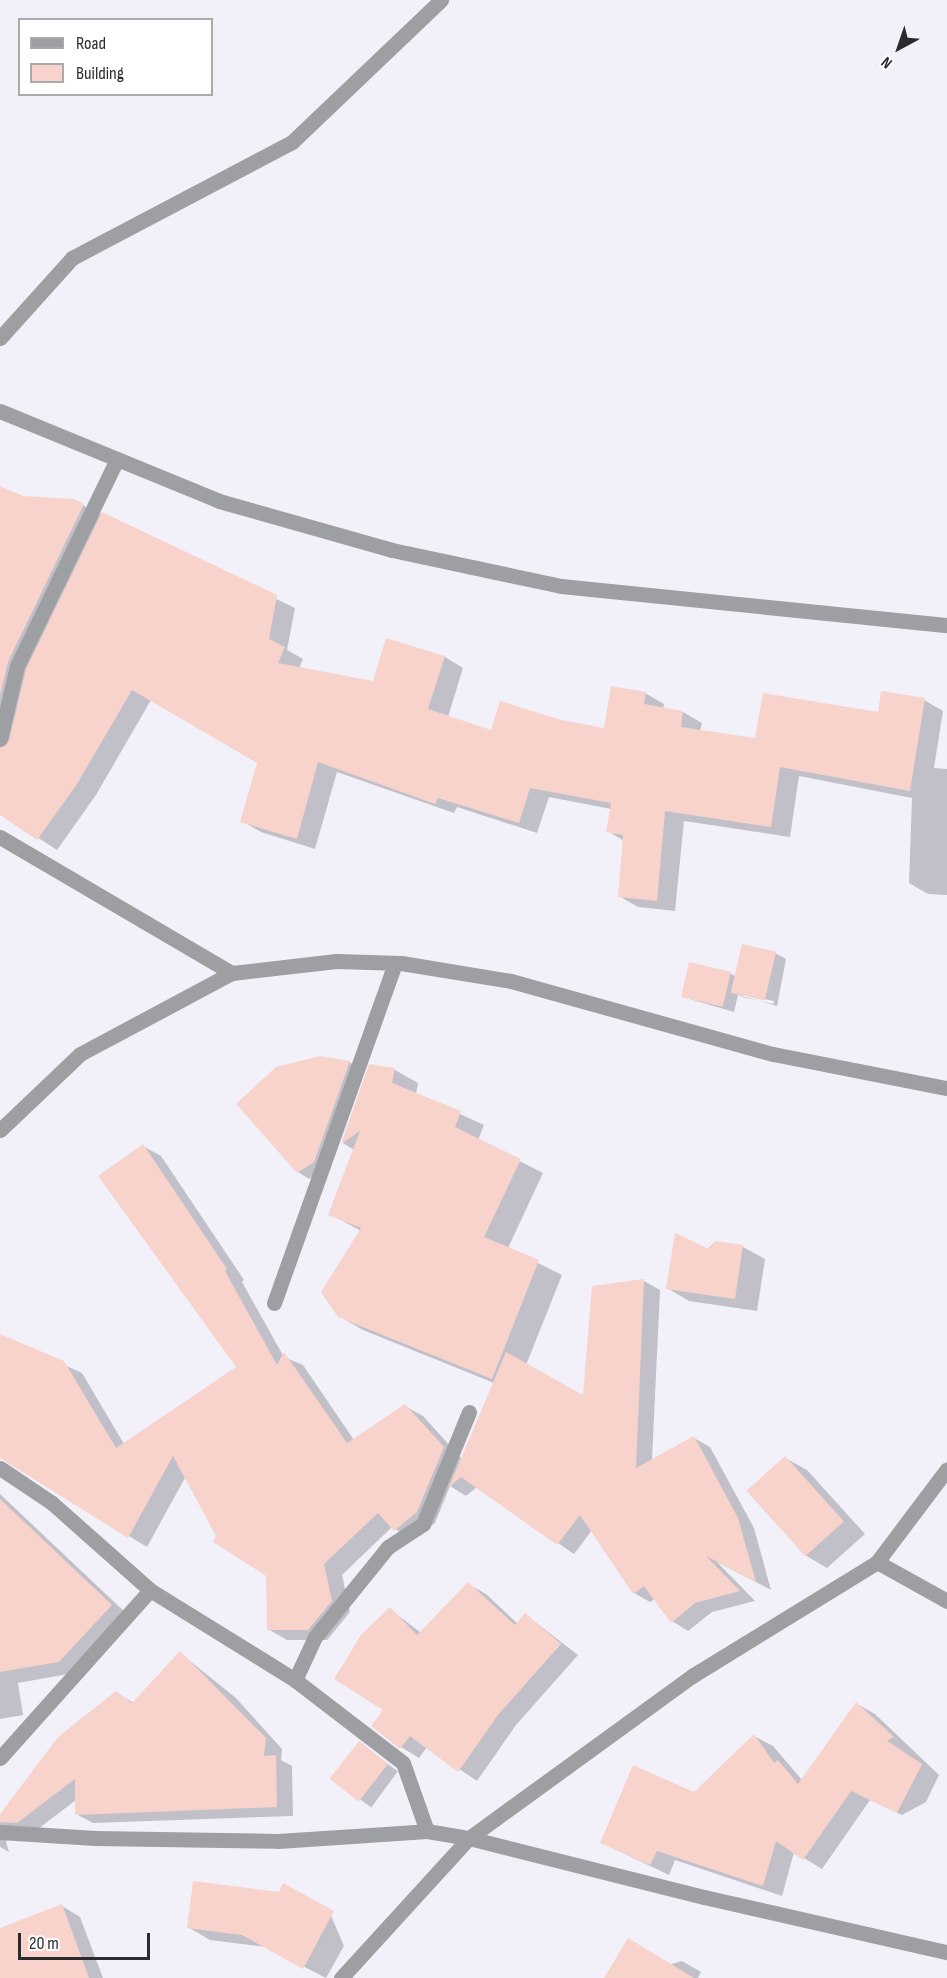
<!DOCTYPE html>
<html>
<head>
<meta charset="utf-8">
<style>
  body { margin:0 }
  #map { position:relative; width:947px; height:1978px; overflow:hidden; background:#f2f1fa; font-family:"Sofia Sans Condensed",sans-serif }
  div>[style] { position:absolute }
  .shadow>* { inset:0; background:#0003; transform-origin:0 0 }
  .building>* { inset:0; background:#f8d3cc; transform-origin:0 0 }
  .minor>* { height:15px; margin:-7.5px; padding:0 7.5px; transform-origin:7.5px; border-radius:7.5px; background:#9d9fa2 }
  span { translate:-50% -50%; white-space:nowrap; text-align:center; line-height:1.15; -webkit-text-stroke:4.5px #fff; paint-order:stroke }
  .legend { position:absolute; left:18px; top:18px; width:195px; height:78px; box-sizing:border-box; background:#fff; border:2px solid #aaaaab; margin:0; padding:8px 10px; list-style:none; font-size:18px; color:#2b2a2e }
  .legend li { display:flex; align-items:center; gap:12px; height:30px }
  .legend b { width:30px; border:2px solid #aaaaab }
  .north { position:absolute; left:869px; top:18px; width:60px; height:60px; -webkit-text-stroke:4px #fff; paint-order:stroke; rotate:220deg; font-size:16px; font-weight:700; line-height:24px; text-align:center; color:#2b2a2e }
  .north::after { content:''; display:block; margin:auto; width:21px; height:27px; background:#2b2a2e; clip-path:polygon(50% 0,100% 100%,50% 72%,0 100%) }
  .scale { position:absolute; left:18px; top:1933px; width:132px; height:27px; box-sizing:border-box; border:3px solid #2b2a2e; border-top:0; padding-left:8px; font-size:18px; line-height:21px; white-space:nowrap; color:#2b2a2e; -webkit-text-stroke:4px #fff; paint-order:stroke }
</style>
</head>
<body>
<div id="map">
  <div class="shadow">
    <i style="clip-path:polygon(0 487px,23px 498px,74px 501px,295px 608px,287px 650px,303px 659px,299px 668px,374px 683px,387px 640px,445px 657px,463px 668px,448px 717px,492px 732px,561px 722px,605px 730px,645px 693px,664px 704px,663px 709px,683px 712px,702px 723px,700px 731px,757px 740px,879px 714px,924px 700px,943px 711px,934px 768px,947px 769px,947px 895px,928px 894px,909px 883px,912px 798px,799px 776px,790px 837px,684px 821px,675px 911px,638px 907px,619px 896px,624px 841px,608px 831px,611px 809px,549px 797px,537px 833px,457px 807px,454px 813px,337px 772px,315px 849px,261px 832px,242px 821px,259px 763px,151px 700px,96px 795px,57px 850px,0 813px)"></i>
    <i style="clip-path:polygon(evenodd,775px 953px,786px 959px,777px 1006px,738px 995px,734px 1012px,683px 997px,730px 973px,736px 977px,775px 953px,742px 994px,774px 1001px,773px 1004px,742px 997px,742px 994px)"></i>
    <i style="clip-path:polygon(349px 1062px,360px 1068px,325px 1168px,309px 1179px,298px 1172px,238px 1104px)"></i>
    <i style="clip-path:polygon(370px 1066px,395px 1070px,418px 1083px,416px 1094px,484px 1125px,478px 1140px,543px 1173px,508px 1248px,562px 1275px,526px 1365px,584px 1398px,593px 1288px,644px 1281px,660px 1290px,652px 1460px,694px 1438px,710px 1447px,754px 1528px,771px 1590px,717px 1562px,755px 1601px,712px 1612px,688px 1631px,672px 1621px,655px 1599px,650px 1602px,634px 1593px,592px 1530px,574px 1554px,477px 1487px,466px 1496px,450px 1486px,435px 1523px,413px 1540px,392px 1527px,342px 1575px,350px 1612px,327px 1640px,287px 1640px,268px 1629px,268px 1575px,218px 1536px,186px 1476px,147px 1547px,0 1457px,0 1335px,82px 1373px,124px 1444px,238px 1367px,143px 1146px,161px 1156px,244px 1280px,242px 1282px,284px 1357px,303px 1365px,354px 1440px,405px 1406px,423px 1416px,462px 1459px,494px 1383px,363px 1330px,339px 1316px,361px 1231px,330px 1214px,354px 1150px,343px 1143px)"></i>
    <i style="clip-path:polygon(715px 1242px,743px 1247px,765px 1259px,757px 1311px,689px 1301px,667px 1288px)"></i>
    <i style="clip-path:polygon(785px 1458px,807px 1470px,865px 1534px,827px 1568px,805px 1555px)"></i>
    <i style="clip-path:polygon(0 1494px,130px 1617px,79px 1672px,18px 1683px,23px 1715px,0 1719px)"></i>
    <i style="clip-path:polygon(468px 1584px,486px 1594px,518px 1624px,526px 1615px,578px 1655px,516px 1725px,477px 1781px,427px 1747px,419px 1758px,401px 1747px,385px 1709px,390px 1609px,421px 1633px)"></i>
    <i style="clip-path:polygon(180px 1653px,236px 1698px,282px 1749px,281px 1760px,292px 1766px,293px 1816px,93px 1823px,76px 1814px,76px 1800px,34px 1832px,12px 1832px,6px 1842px,9px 1852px,0 1847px,0 1817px,117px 1693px,134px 1703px)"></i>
    <i style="clip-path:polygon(857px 1704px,875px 1714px,939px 1775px,926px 1802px,902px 1815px,870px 1800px,822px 1869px,794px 1852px,782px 1896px,675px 1860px,669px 1875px,602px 1843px,694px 1794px,754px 1736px,773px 1746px,802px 1780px)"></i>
    <i style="left:359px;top:1743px;width:48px;height:45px;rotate:36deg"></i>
    <i style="clip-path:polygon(279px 1893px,329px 1911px,344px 1946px,326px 1978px,266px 1947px,210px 1940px,188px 1927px)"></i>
    <i style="clip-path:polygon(62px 1906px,80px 1917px,103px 1978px,0 1978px,0 1952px)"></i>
    <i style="clip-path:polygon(682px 1961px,701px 1972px,698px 1978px,623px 1978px)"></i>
  </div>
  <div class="building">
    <i style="clip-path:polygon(0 486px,23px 496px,74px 499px,84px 504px,8px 662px,0 696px)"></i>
    <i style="clip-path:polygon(102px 512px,277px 595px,269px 639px,285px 647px,278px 663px,373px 681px,386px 638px,445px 656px,428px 709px,491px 730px,500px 701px,561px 720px,604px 728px,611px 686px,646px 692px,644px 704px,683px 711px,681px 727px,755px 738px,763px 693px,878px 712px,881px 691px,925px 698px,910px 791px,780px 767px,771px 827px,665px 811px,657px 901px,618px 897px,623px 835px,606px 832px,611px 803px,530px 788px,519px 823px,438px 798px,435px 804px,318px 762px,297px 839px,240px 822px,257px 763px,132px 690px,77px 784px,37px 840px,0 815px,0 748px,9px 741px,26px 669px)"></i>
    <i style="left:742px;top:944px;width:35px;height:50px;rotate:13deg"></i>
    <i style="left:689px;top:962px;width:43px;height:36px;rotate:13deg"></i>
    <i style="clip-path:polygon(320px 1056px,350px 1061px,314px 1162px,297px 1173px,236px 1104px,276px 1067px)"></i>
    <i style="clip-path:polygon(369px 1064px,395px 1068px,392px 1083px,461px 1111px,455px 1127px,521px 1159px,484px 1237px,539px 1260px,492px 1379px,338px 1317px,321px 1292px,361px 1228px,328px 1215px,360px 1131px,341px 1144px)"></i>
    <i style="clip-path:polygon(143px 1144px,227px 1269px,225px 1271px,277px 1365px,284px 1352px,347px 1443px,405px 1404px,444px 1447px,417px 1512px,394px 1531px,378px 1513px,324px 1564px,332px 1601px,308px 1630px,267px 1630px,266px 1576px,213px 1542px,216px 1536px,173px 1456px,128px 1538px,0 1458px,0 1334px,64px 1361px,116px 1448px,236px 1367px,98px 1176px)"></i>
    <i style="clip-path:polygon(675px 1233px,709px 1249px,715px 1241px,743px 1245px,735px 1299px,666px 1289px)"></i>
    <i style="clip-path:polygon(644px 1279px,636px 1468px,694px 1436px,738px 1518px,756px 1582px,706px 1556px,740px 1591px,695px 1603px,671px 1623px,644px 1586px,633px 1594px,580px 1515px,557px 1545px,461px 1477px,449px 1487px,506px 1352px,583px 1395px,592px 1286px)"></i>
    <i style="left:785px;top:1456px;width:88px;height:52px;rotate:48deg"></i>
    <i style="clip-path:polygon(0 1499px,112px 1605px,59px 1662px,0 1672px)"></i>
    <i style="clip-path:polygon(468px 1582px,515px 1625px,525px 1613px,561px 1644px,498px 1715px,458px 1772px,410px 1736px,400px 1749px,371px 1726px,383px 1710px,334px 1679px,361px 1635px,390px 1607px,417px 1635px)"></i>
    <i style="clip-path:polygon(180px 1651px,266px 1738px,264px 1756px,276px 1755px,277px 1807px,75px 1815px,75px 1779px,17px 1823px,0 1822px,0 1814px,58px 1737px,116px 1691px,132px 1703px)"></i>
    <i style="clip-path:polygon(856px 1702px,894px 1737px,887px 1741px,922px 1764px,897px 1813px,851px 1791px,803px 1860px,776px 1841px,763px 1886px,657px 1851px,650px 1865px,600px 1843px,633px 1765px,694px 1792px,754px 1734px,774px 1763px,778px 1760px,798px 1784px)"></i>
    <i style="left:359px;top:1741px;width:37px;height:48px;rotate:38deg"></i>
    <i style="clip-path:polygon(193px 1881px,279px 1892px,283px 1883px,334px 1911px,303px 1969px,242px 1935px,187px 1928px)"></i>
    <i style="clip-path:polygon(62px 1904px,89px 1978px,0 1978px,0 1928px)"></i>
    <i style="clip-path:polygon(628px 1938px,694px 1978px,604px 1978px)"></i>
  </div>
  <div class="minor">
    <i style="left:0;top:338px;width:108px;rotate:-48deg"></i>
    <i style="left:72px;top:258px;width:249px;rotate:-27.8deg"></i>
    <i style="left:292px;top:142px;width:206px;rotate:-43.6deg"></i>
    <i style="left:0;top:411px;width:237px;rotate:22.3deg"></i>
    <i style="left:219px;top:501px;width:180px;rotate:15.8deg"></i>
    <i style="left:392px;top:550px;width:173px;rotate:12deg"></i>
    <i style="left:561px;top:586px;width:388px;rotate:5.8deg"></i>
    <i style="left:0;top:739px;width:75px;rotate:-76.9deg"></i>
    <i style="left:17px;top:666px;width:230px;rotate:-64.2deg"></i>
    <i style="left:0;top:837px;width:269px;rotate:30.4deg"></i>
    <i style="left:0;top:1130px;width:110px;rotate:-43.5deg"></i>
    <i style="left:80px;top:1054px;width:172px;rotate:-28.1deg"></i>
    <i style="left:232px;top:973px;width:105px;rotate:-6.6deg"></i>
    <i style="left:336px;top:961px;width:65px;rotate:1.8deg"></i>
    <i style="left:401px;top:963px;width:111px;rotate:9.3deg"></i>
    <i style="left:511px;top:981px;width:272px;rotate:15.6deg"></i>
    <i style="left:773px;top:1054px;width:177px;rotate:11.1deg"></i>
    <i style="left:274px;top:1303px;width:361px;rotate:-70.4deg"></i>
    <i style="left:0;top:1468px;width:63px;rotate:33.9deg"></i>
    <i style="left:52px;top:1503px;width:131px;rotate:41.6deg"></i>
    <i style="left:150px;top:1590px;width:171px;rotate:31.8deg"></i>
    <i style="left:295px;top:1680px;width:136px;rotate:37.5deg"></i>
    <i style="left:403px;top:1763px;width:72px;rotate:70.6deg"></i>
    <i style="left:427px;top:1831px;width:43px;rotate:9.5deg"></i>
    <i style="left:469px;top:1838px;width:242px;rotate:14.1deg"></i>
    <i style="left:704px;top:1897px;width:249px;rotate:12.8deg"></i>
    <i style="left:877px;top:1562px;width:80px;rotate:29.1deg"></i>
    <i style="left:295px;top:1680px;width:47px;rotate:-65.1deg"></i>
    <i style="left:315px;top:1637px;width:116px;rotate:-51deg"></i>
    <i style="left:388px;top:1547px;width:42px;rotate:-33.3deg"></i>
    <i style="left:423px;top:1524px;width:121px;rotate:-67.7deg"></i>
    <i style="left:0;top:1758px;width:225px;rotate:-48.2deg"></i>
    <i style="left:0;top:1832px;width:95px;rotate:3.6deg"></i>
    <i style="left:95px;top:1838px;width:183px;rotate:0.9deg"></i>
    <i style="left:278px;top:1841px;width:149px;rotate:-3.8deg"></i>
    <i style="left:341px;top:1978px;width:190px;rotate:-47.6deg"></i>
    <i style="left:469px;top:1838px;width:276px;rotate:-36deg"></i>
    <i style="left:692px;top:1676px;width:217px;rotate:-31.6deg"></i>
    <i style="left:877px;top:1562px;width:116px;rotate:-53deg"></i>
  </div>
  <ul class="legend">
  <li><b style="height:8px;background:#9d9fa2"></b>Road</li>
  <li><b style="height:16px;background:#f8d3cc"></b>Building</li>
  </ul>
  <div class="north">N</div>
  <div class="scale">20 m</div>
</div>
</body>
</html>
